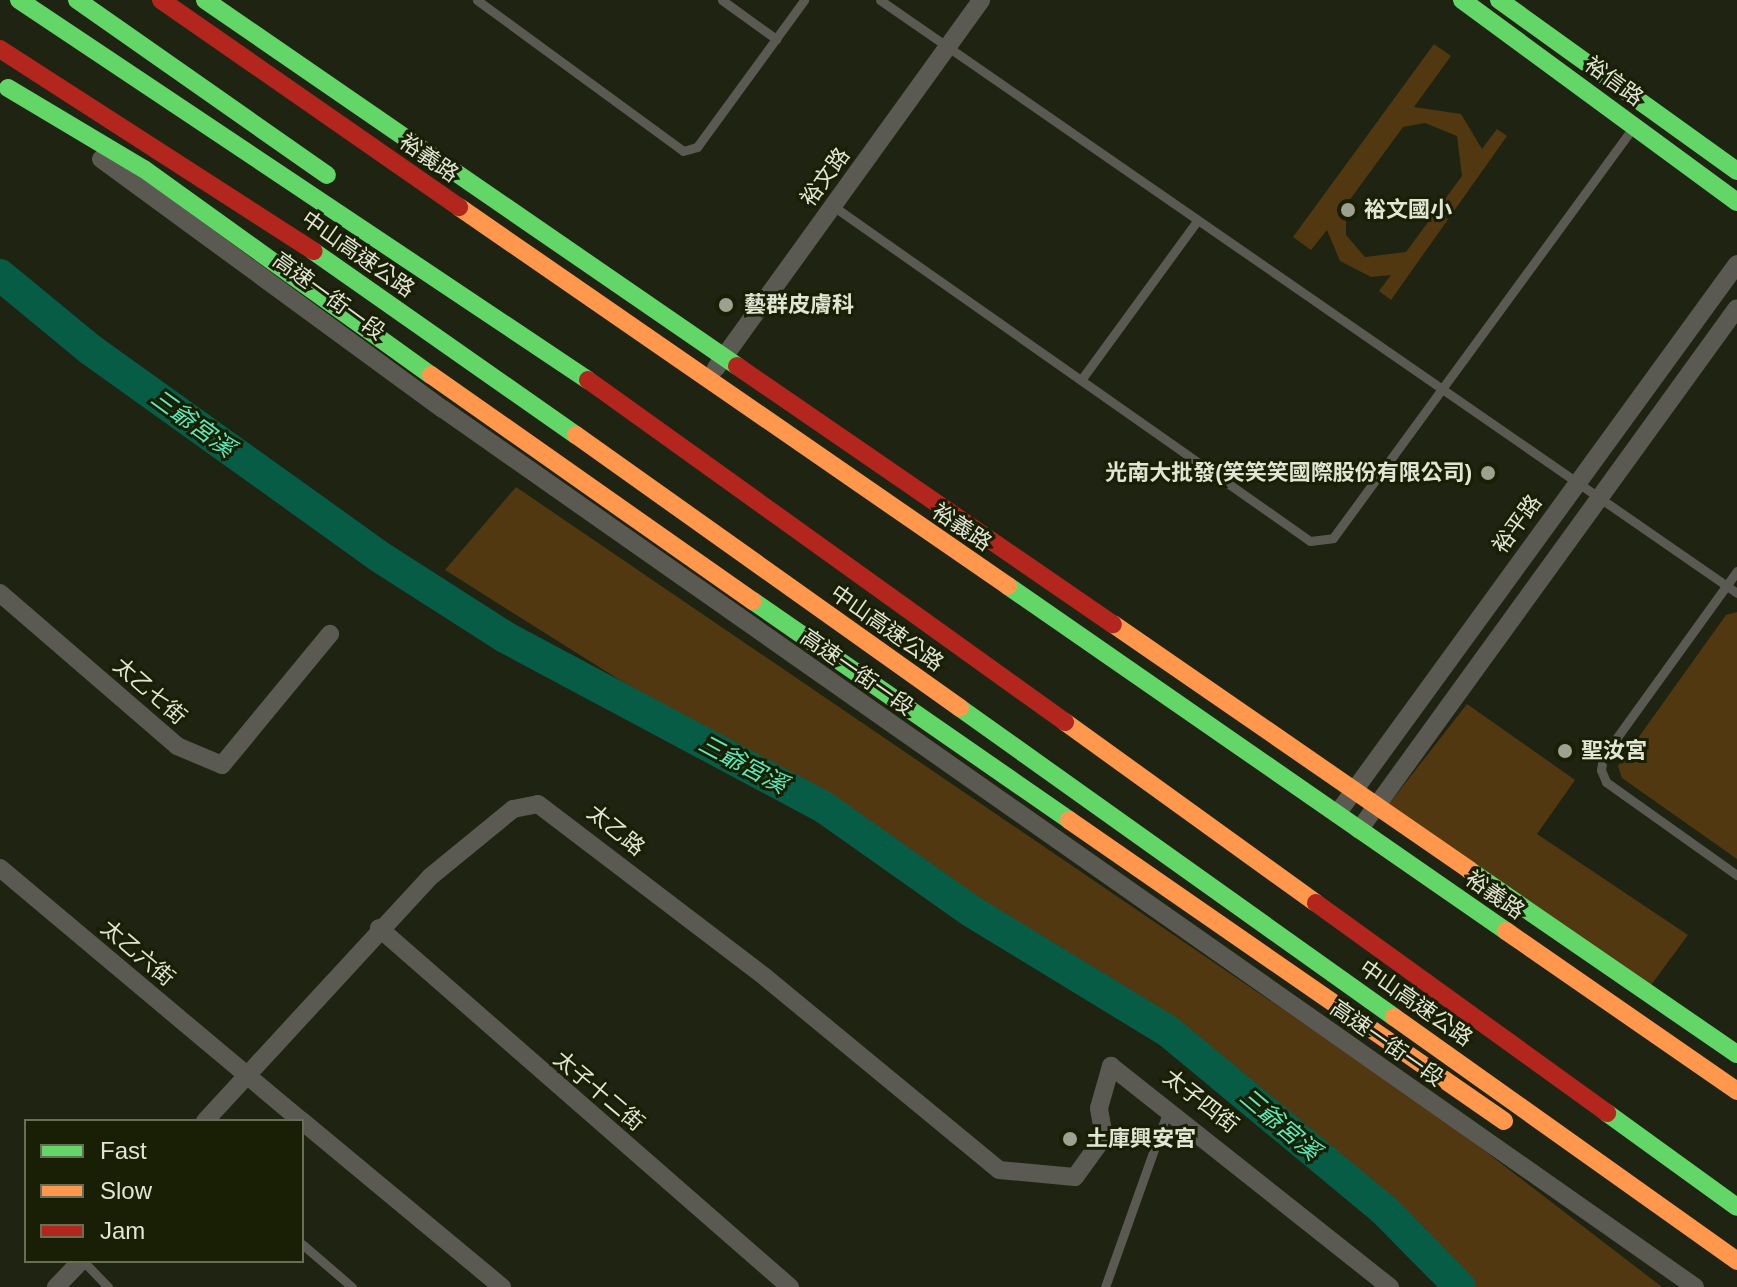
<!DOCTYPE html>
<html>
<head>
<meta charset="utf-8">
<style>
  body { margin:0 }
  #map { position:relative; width:1737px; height:1287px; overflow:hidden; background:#1f2312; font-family:Helvetica,"Noto Sans TC",sans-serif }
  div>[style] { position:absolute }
  .green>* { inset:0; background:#513810 }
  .river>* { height:32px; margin:-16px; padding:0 16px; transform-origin:16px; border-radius:16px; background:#075c46 }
  .lane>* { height:9px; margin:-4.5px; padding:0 4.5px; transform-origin:4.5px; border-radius:4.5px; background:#5a5a53 }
  .street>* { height:18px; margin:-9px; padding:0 9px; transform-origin:9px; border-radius:9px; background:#5a5a53 }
  .fast>* { height:18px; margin:-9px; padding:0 9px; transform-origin:9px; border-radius:9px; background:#63d668 }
  .slow>* { height:18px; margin:-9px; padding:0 9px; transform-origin:9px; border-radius:9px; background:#ff974d }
  .jam>* { height:18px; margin:-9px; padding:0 9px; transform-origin:9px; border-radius:9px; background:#b3261e }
  .dots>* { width:22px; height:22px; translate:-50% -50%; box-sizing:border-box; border:4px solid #191f04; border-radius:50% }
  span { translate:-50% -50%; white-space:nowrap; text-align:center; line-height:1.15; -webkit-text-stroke:6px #191f04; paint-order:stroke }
  .street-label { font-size:22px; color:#e0e5d4 }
  .poi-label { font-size:22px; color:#e0e5d4; font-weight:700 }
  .left { translate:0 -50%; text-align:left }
  .right { translate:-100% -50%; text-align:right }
  .water-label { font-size:24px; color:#5ceabd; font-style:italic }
  .legend { position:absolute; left:24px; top:1119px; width:280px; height:144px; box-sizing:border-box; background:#191f04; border:2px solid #696e57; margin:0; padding:10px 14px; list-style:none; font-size:24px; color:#e0e5d4 }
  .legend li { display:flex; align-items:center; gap:16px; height:40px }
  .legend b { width:40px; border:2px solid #696e57 }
</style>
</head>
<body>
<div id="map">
  <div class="green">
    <i style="clip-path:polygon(evenodd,1434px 44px,1451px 56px,1414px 107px,1461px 114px,1482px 149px,1497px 129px,1507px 136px,1391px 300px,1379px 291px,1391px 275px,1371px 277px,1340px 261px,1327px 230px,1311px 250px,1293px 237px,1434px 44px,1425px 123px,1457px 136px,1462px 176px,1406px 252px,1365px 257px,1346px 235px,1346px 205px,1403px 127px,1425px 123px)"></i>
    <i style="clip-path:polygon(516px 487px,1438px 1115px,1662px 1287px,1474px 1287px,1173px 1028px,445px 570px)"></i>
    <i style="clip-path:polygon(1737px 612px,1737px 859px,1622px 778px,1618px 766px,1726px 615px)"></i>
    <i style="clip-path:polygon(1467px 704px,1575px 780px,1537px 834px,1688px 935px,1651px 985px,1385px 809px)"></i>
  </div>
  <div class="river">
    <i style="left:0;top:275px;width:118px;rotate:39.5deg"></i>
    <i style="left:91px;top:350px;width:355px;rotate:35.6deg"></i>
    <i style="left:380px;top:557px;width:148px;rotate:32.6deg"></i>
    <i style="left:505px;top:637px;width:359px;rotate:28.1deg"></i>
    <i style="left:822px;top:806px;width:182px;rotate:35.2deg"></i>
    <i style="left:971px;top:911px;width:232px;rotate:31.4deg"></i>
    <i style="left:1169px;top:1032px;width:279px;rotate:39.6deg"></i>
    <i style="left:1384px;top:1210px;width:108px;rotate:45.4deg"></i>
  </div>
  <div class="lane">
    <i style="left:477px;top:0;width:255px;rotate:36.2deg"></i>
    <i style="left:683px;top:151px;width:15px;rotate:-16deg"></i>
    <i style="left:697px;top:147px;width:182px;rotate:-53.9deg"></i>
    <i style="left:722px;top:0;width:67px;rotate:35.8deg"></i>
    <i style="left:880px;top:0;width:1042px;rotate:34.68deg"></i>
    <i style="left:833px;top:206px;width:583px;rotate:35.08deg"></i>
    <i style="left:1310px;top:541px;width:23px;rotate:-7deg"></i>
    <i style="left:1333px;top:538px;width:507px;rotate:-53.83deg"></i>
    <i style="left:1081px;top:380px;width:197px;rotate:-53.9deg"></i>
    <i style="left:1737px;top:571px;width:229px;rotate:125.8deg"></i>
    <i style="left:1603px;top:757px;width:13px;rotate:99deg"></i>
    <i style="left:1601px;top:770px;width:13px;rotate:67deg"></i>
    <i style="left:1606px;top:782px;width:161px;rotate:35.4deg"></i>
    <i style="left:302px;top:1244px;width:66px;rotate:40.7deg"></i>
    <i style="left:83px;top:1261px;width:36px;rotate:46deg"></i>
    <i style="left:1105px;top:1287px;width:188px;rotate:-70.4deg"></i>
  </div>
  <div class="street">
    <i style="left:101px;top:159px;width:424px;rotate:36.2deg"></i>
    <i style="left:443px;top:409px;width:1529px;rotate:35.04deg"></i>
    <i style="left:716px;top:368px;width:453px;rotate:-54.2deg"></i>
    <i style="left:0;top:593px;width:234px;rotate:40.8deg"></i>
    <i style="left:177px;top:746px;width:49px;rotate:22.9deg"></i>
    <i style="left:222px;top:765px;width:170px;rotate:-50.5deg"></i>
    <i style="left:1337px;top:814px;width:680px;rotate:-53.97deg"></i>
    <i style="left:1359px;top:830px;width:644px;rotate:-54.09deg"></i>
    <i style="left:0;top:868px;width:394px;rotate:40deg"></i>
    <i style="left:379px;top:928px;width:546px;rotate:41.14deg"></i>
    <i style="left:205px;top:1121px;width:332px;rotate:-47.3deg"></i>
    <i style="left:430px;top:877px;width:107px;rotate:-39.3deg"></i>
    <i style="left:513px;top:809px;width:25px;rotate:-11deg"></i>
    <i style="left:538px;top:804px;width:285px;rotate:37.3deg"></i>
    <i style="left:765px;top:977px;width:303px;rotate:39.5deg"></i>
    <i style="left:999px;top:1170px;width:76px;rotate:5.3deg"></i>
    <i style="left:1075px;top:1177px;width:49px;rotate:-54.1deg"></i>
    <i style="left:1104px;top:1137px;width:29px;rotate:-100deg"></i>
    <i style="left:1099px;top:1108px;width:44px;rotate:-74.1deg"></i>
    <i style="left:1111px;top:1066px;width:356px;rotate:38.4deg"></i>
    <i style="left:302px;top:1121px;width:260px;rotate:39.7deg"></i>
    <i style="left:56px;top:1287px;width:36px;rotate:-46deg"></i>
  </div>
  <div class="fast">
    <i style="left:19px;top:0;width:684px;rotate:33.74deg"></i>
    <i style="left:77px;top:0;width:305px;rotate:35deg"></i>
    <i style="left:205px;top:0;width:646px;rotate:34.53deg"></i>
    <i style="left:1462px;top:0;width:341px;rotate:36.3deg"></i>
    <i style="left:1499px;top:0;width:293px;rotate:35.7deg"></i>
    <i style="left:8px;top:88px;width:158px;rotate:30.8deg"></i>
    <i style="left:144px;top:169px;width:353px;rotate:35.7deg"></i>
    <i style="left:313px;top:251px;width:321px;rotate:35deg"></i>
    <i style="left:1008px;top:586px;width:606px;rotate:34.71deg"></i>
    <i style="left:753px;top:601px;width:384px;rotate:34.7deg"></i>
    <i style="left:960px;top:708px;width:533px;rotate:35.45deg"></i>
    <i style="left:1469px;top:870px;width:325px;rotate:34.5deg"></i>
    <i style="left:1607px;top:1113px;width:160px;rotate:35.9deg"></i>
  </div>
  <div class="slow">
    <i style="left:459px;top:207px;width:667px;rotate:34.62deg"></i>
    <i style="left:431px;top:375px;width:393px;rotate:35.1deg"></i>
    <i style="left:576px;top:435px;width:471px;rotate:35.4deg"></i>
    <i style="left:1113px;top:624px;width:433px;rotate:34.6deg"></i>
    <i style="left:1065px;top:722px;width:309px;rotate:35.8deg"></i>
    <i style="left:1069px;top:820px;width:529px;rotate:34.68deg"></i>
    <i style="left:1506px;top:931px;width:281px;rotate:34.7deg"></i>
    <i style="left:1394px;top:1017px;width:421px;rotate:35.4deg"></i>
  </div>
  <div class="jam">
    <i style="left:161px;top:0;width:363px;rotate:34.8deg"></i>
    <i style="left:0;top:49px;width:373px;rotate:32.8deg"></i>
    <i style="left:737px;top:366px;width:456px;rotate:34.5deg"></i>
    <i style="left:588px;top:380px;width:587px;rotate:35.64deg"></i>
    <i style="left:1316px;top:903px;width:359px;rotate:35.8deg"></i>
  </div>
  <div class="dots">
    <i style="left:1348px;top:210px;background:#9ca190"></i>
    <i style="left:726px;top:305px;background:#9ca190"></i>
    <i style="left:1488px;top:473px;background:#9ca190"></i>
    <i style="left:1565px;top:751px;background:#9ca190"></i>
    <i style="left:1070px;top:1139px;background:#9ca190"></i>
  </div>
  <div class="street-label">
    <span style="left:1614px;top:81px;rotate:36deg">裕信路</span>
    <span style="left:429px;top:158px;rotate:35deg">裕義路</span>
    <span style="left:825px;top:177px;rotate:-54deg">裕文路</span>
    <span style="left:358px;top:254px;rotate:35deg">中山高速公路</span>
    <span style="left:329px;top:296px;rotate:36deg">高速一街一段</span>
    <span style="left:1517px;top:524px;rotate:-54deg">裕平路</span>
    <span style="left:962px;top:527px;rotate:34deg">裕義路</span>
    <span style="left:887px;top:628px;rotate:35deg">中山高速公路</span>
    <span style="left:857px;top:672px;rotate:35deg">高速一街一段</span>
    <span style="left:150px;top:691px;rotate:41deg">太乙七街</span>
    <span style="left:616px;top:830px;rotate:39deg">太乙路</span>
    <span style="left:1495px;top:895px;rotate:35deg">裕義路</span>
    <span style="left:138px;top:953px;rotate:40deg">太乙六街</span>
    <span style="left:1416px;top:1003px;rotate:35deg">中山高速公路</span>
    <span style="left:1387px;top:1043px;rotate:35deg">高速一街一段</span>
    <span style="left:599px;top:1091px;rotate:40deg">太子十二街</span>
    <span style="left:1201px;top:1101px;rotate:38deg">太子四街</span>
  </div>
  <div class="poi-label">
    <span class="left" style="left:1364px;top:210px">裕文國小</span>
    <span class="left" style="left:744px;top:305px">藝群皮膚科</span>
    <span class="right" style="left:1472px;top:473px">光南大批發(笑笑笑國際股份有限公司)</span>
    <span class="left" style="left:1581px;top:751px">聖汝宮</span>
    <span class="left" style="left:1086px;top:1139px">土庫興安宮</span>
  </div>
  <div class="water-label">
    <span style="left:193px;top:423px;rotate:36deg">三爺宮溪</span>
    <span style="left:743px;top:764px;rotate:28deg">三爺宮溪</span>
    <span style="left:1280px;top:1124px;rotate:40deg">三爺宮溪</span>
  </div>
  <ul class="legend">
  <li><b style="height:10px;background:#63d668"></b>Fast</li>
  <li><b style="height:10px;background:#ff974d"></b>Slow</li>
  <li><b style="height:10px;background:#b3261e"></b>Jam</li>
  </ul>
</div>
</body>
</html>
